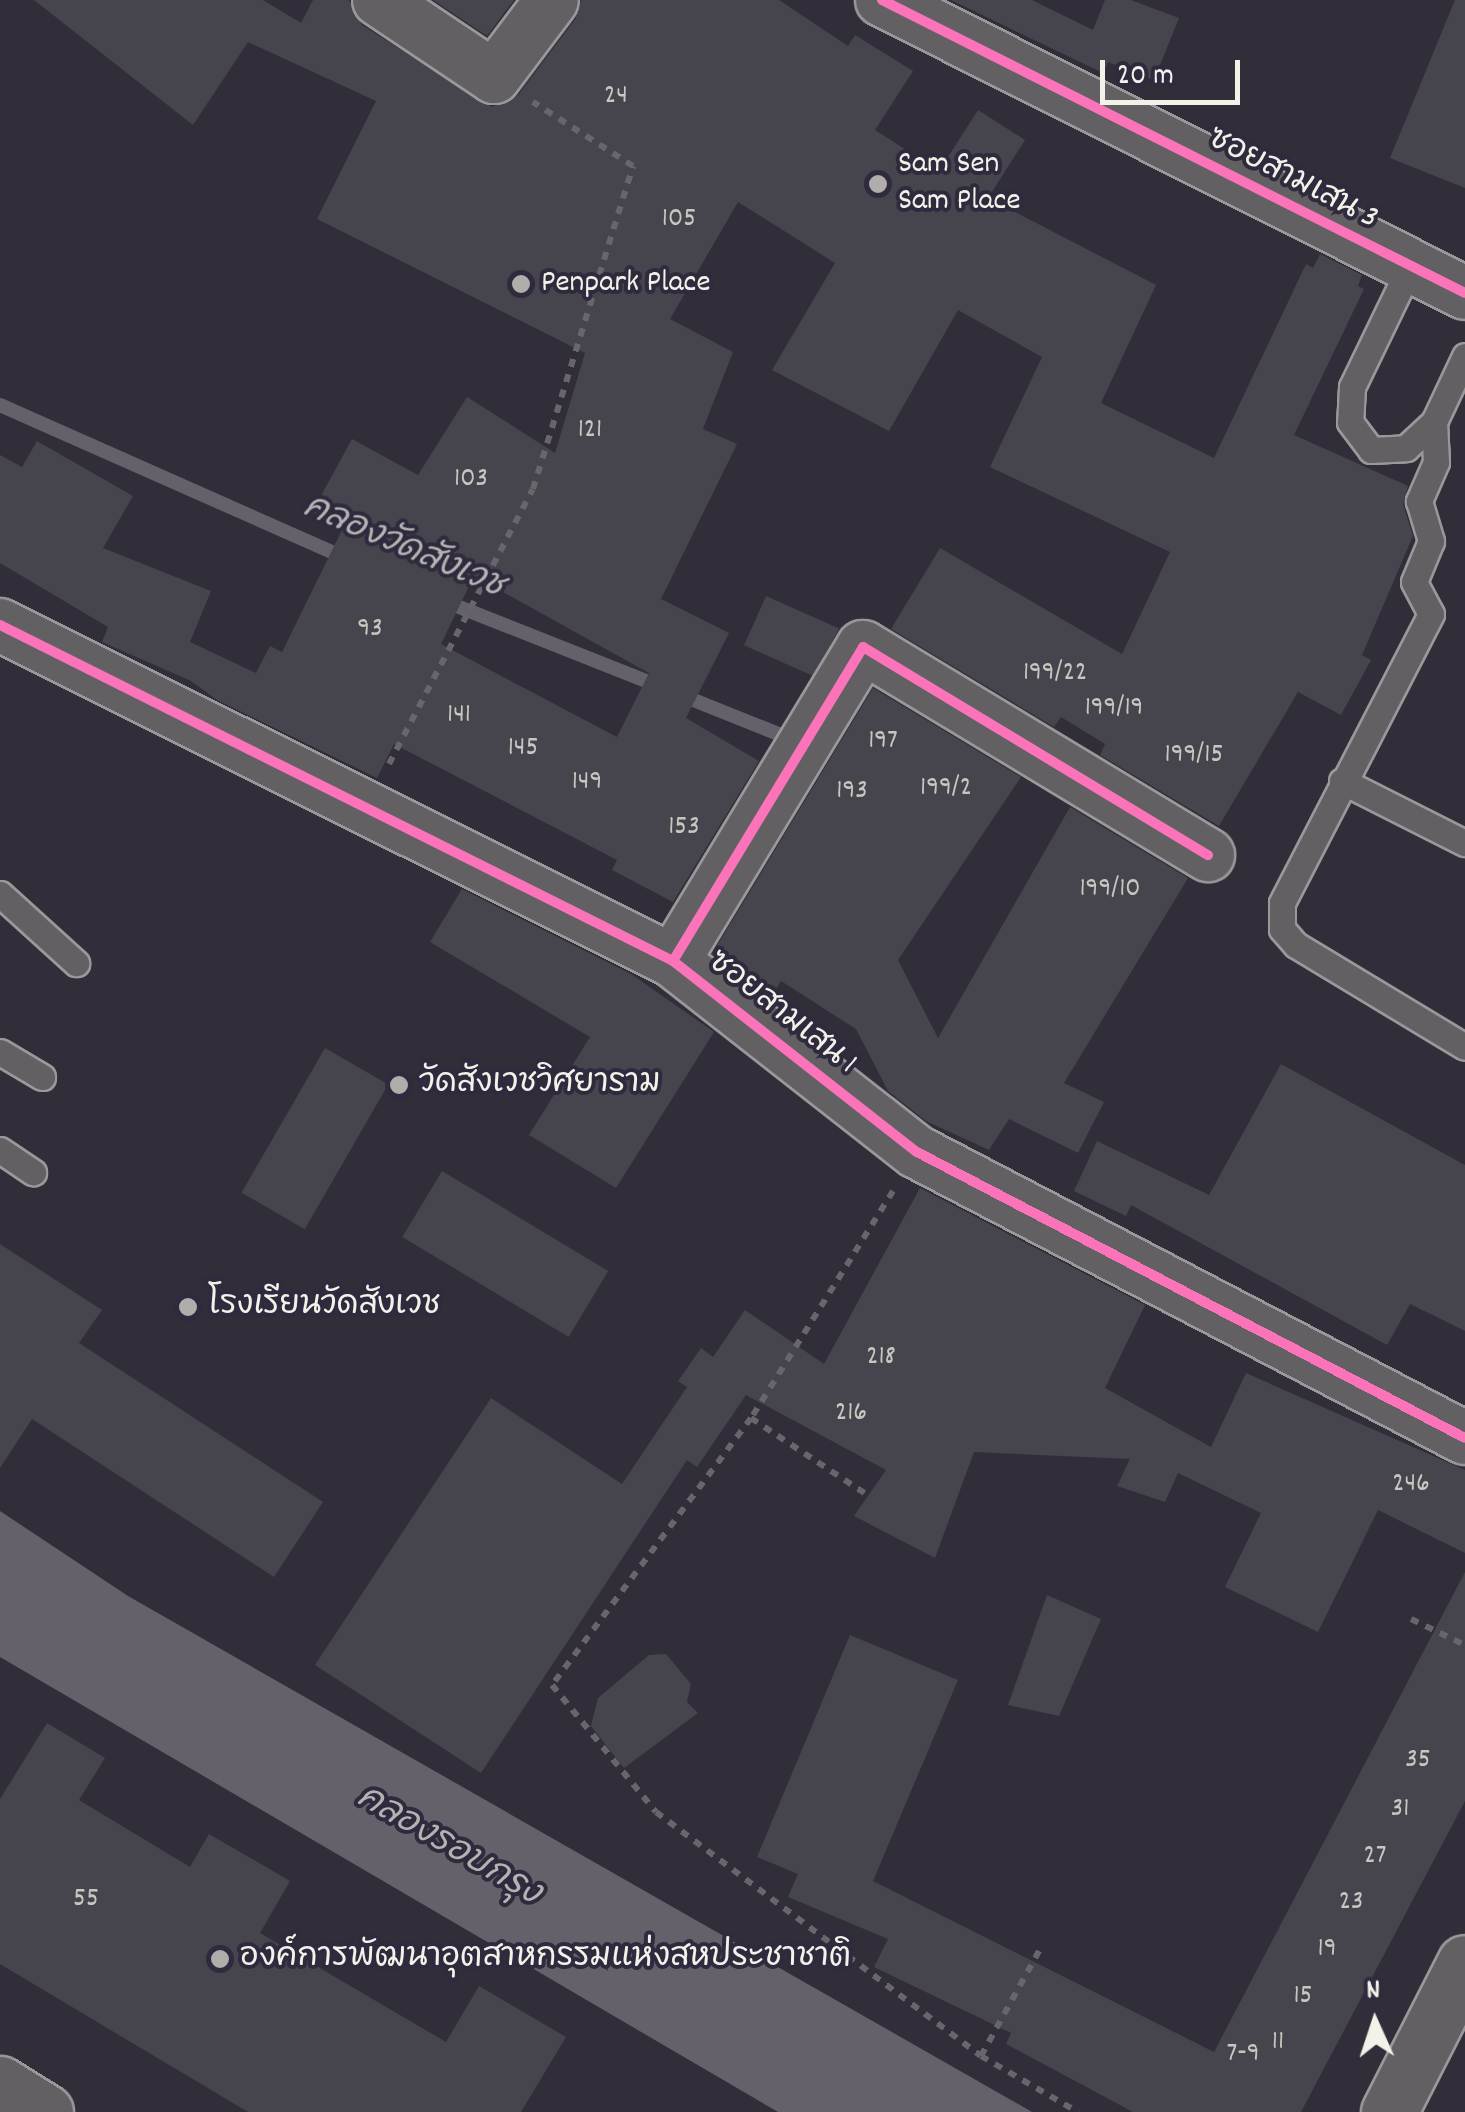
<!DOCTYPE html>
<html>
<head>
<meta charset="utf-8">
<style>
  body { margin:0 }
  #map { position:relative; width:1465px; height:2112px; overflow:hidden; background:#312e39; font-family:Dekko,"Playpen Sans Thai",sans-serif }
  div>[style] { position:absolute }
  .water>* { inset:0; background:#65616b }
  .stream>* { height:14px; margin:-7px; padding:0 7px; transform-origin:7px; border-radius:7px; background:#65616b }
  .building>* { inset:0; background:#46444c; transform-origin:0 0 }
  .path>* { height:6px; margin-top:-3px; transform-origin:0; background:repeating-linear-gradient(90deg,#68666b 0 8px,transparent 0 16px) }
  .roads { filter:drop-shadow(2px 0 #9a989b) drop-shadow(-2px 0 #9a989b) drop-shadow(0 2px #9a989b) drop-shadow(0 -2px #9a989b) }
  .lane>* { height:25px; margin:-12.5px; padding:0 12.5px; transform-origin:12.5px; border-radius:12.5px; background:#626063 }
  .street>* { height:52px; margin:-26px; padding:0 26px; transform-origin:26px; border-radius:26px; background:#626063 }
  .secondary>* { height:55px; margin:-27.5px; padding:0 27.5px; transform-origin:27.5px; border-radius:27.5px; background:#626063 }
  .cycleway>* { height:10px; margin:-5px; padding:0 5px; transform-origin:5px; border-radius:5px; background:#fb73b8 }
  .dots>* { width:28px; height:28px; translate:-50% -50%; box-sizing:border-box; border:5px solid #2f2a3d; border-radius:50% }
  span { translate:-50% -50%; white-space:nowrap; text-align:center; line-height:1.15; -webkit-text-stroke:8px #2f2a3d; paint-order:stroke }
  .number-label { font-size:28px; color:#c8c6c1 }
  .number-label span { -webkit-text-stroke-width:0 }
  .poi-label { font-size:32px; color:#f4f1e8 }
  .left { translate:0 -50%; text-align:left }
  .street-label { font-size:32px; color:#f4f1e8 }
  .water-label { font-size:35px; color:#b6b2b2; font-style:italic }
  .north { position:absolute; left:1325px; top:1972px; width:100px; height:100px; -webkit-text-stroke:8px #2f2a3d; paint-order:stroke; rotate:357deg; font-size:28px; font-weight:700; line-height:40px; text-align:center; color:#f4f1e8 }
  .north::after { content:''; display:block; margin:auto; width:35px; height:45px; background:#f4f1e8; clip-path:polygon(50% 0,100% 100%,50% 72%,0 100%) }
  .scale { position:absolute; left:1100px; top:60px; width:140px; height:45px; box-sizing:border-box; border:5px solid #f4f1e8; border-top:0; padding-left:12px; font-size:30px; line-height:35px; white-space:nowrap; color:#f4f1e8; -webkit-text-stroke:8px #2f2a3d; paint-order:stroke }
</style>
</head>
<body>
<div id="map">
  <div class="water">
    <i style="clip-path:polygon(0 1511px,128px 1596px,1032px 2112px,778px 2112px,0 1657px)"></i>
  </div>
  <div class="stream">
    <i style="left:0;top:405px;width:380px;rotate:23.9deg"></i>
    <i style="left:444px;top:601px;width:233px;rotate:21.6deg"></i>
    <i style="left:681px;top:695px;width:113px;rotate:21.8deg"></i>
  </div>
  <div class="building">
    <i style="clip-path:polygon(evenodd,34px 0,263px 0,301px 23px,313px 0,349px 0,362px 25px,492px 107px,518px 95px,576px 18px,581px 0,779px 0,848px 46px,855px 35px,913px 71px,875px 130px,939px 171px,978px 110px,1025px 140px,988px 198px,1156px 285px,1101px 403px,1214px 458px,1306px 264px,1313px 268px,1320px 254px,1362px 275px,1358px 286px,1364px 289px,1294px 435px,1408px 486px,1403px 504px,1413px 536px,1362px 655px,1371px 660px,1341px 715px,1298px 692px,1219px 826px,1100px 755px,1105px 744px,1061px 717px,1054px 727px,891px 629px,940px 548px,1122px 654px,1170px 552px,990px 467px,1042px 357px,958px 310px,889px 431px,772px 370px,835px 263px,738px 202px,670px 319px,733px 352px,703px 429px,737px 444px,661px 599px,729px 633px,686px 718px,759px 761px,673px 902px,612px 870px,617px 860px,394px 744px,377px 778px,217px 700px,191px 681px,102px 642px,108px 627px,0 563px,0 455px,22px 467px,37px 441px,133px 496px,103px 548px,211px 591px,190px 642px,256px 673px,270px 646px,282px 652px,343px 528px,312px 512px,352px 439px,418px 475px,467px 397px,555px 453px,585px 353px,317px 219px,376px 101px,248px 42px,193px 125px,34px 0,474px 576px,649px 673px,617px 737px,441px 644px,474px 576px)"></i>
    <i style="clip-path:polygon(433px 0,514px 0,487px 36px)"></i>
    <i style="clip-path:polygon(951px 0,1032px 0,1093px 30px,1105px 0,1131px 0,1179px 18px,1154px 80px,1108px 62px,1103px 73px)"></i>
    <i style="clip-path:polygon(1455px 0,1465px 0,1465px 188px,1390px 158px)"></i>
    <i style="left:766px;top:596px;width:80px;height:54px;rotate:24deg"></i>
    <i style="clip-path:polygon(873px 688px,1021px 777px,898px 960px,938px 1038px,1070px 807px,1188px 878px,1064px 1083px,1104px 1102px,1078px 1153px,1009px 1119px,989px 1150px,926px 1121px,888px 1091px,856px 1029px,781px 981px,774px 992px,746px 980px,712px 954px)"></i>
    <i style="clip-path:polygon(462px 889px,631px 974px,714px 1032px,616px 1188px,529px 1135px,590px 1037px,430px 942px)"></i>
    <i style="left:325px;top:1048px;width:73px;height:167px;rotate:30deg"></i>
    <i style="clip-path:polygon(1281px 1064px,1465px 1165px,1465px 1331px,1410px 1304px,1387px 1345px,1131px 1205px,1126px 1216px,1074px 1191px,1097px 1141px,1209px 1195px)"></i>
    <i style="left:442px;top:1171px;width:194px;height:77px;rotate:31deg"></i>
    <i style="clip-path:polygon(920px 1188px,1145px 1305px,1105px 1388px,1211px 1447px,1246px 1373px,1465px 1470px,1465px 1553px,1378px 1510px,1318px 1632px,1225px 1587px,1261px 1513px,1178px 1473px,1165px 1502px,1117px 1486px,1130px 1459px,974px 1452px,935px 1558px,854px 1516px,886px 1470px,746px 1395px,697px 1467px,687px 1460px,481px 1773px,315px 1665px,491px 1398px,622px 1484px,687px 1387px,678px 1381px,701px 1348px,713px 1357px,745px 1310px,824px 1364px)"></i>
    <i style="clip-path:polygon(0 1244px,102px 1310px,79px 1343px,323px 1502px,274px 1577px,32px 1419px,0 1468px)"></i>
    <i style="clip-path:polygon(1465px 1572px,1465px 1801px,1301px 2112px,1133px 2112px,1006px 2044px,1011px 2033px,874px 1967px,888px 1939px,788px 1897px,798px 1874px,757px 1857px,850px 1635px,958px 1680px,873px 1881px,1214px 2052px)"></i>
    <i style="clip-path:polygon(1047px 1595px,1101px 1619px,1059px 1716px,1008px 1705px)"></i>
    <i style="clip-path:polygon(666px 1654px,691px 1684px,687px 1702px,698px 1713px,624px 1768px,591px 1726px,598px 1698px,649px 1655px)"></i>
    <i style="clip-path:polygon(47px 1723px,105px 1758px,79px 1800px,190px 1867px,209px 1834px,290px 1881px,260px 1933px,446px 2042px,479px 1986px,566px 2037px,521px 2112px,248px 2112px,0 1964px,0 1799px)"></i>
  </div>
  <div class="path">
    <i style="left:389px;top:764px;width:310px;rotate:-62.4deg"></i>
    <i style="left:533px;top:489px;width:338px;rotate:-72.8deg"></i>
    <i style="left:633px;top:166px;width:119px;rotate:-147.4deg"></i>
    <i style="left:893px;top:1191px;width:268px;rotate:122deg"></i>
    <i style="left:751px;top:1418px;width:333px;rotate:126.7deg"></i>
    <i style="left:552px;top:1685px;width:164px;rotate:50.7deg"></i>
    <i style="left:656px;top:1812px;width:406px;rotate:36.9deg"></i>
    <i style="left:981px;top:2056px;width:112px;rotate:30deg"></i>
    <i style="left:751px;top:1418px;width:141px;rotate:33.5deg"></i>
    <i style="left:1411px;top:1619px;width:60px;rotate:25.7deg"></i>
    <i style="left:981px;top:2056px;width:122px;rotate:-61.1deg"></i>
  </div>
  <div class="roads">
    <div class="lane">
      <i style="left:1410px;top:267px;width:133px;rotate:115.8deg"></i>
      <i style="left:1352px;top:387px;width:35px;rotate:93deg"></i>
      <i style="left:1350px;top:422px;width:35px;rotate:53deg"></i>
      <i style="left:1371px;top:450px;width:35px;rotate:-3deg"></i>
      <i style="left:1406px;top:448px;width:38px;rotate:-43deg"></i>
      <i style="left:1434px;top:422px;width:73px;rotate:-64.8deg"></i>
      <i style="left:1434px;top:422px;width:40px;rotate:87.1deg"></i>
      <i style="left:1436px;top:462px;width:43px;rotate:113.6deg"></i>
      <i style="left:1419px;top:501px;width:42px;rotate:73.3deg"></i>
      <i style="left:1431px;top:541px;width:44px;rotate:112.5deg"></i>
      <i style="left:1414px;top:582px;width:36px;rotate:62deg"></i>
      <i style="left:1431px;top:614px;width:325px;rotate:117.3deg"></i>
      <i style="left:1282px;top:903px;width:26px;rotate:90deg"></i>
      <i style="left:1282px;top:929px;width:21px;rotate:49deg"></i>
      <i style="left:1296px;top:945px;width:197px;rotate:31.1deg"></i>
      <i style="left:1342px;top:781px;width:138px;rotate:26.8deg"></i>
      <i style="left:0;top:894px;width:103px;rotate:42.2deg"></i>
      <i style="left:0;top:1052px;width:49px;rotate:30.8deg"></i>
      <i style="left:0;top:1150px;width:40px;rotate:34deg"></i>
    </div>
    <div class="street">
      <i style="left:379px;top:0;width:138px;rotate:33.8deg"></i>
      <i style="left:494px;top:77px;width:96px;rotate:-53deg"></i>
      <i style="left:882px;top:0;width:652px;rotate:26.68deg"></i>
      <i style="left:0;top:625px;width:752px;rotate:26.53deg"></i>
      <i style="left:673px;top:961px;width:310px;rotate:38.1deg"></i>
      <i style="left:917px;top:1152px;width:618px;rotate:27.56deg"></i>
      <i style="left:673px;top:961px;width:367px;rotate:-58.8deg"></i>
      <i style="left:863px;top:647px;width:403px;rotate:31.1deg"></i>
    </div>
    <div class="secondary">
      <i style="left:0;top:2084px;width:53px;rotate:31.9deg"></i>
      <i style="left:1389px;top:2112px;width:167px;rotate:-63deg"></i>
    </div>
  </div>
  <div class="cycleway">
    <i style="left:882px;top:0;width:652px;rotate:26.68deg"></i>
    <i style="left:0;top:625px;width:752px;rotate:26.53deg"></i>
    <i style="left:673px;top:961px;width:310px;rotate:38.1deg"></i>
    <i style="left:917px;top:1152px;width:618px;rotate:27.56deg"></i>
    <i style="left:673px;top:961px;width:367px;rotate:-58.8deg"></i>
    <i style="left:863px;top:647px;width:403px;rotate:31.1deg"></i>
  </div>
  <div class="dots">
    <i style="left:878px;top:184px;background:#b0adab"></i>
    <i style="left:521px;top:284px;background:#b0adab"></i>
    <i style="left:399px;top:1085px;background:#b0adab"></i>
    <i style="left:188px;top:1307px;background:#b0adab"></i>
    <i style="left:220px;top:1959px;background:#b0adab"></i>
  </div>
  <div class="number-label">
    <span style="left:616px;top:97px">24</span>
    <span style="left:679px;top:220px">105</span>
    <span style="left:590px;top:431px">121</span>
    <span style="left:471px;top:480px">103</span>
    <span style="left:370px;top:630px">93</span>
    <span style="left:1055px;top:674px">199/22</span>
    <span style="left:1114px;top:709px">199/19</span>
    <span style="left:459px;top:716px">141</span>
    <span style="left:883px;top:742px">197</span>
    <span style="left:523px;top:749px">145</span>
    <span style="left:1194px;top:756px">199/15</span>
    <span style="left:587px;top:783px">149</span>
    <span style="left:946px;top:789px">199/2</span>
    <span style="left:852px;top:792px">193</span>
    <span style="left:684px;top:828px">153</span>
    <span style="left:1110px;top:890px">199/10</span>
    <span style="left:881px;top:1358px">218</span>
    <span style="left:851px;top:1414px">216</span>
    <span style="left:1411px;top:1485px">246</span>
    <span style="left:1418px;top:1761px">35</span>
    <span style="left:1400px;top:1810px">31</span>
    <span style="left:1375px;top:1857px">27</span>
    <span style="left:86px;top:1900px">55</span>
    <span style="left:1351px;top:1903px">23</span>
    <span style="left:1327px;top:1950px">19</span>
    <span style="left:1303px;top:1997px">15</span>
    <span style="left:1278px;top:2043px">11</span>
    <span style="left:1243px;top:2055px">7-9</span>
  </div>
  <div class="poi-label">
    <span class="left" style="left:898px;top:184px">Sam Sen<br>Sam Place</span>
    <span class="left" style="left:541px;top:284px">Penpark Place</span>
    <span class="left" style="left:419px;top:1085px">วัดสังเวชวิศยาราม</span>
    <span class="left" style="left:208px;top:1307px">โรงเรียนวัดสังเวช</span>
    <span class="left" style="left:240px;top:1959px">องค์การพัฒนาอุตสาหกรรมแห่งสหประชาชาติ</span>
  </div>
  <div class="street-label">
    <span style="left:1292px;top:180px;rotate:27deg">ซอยสามเสน 3</span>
    <span style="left:781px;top:1014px;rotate:38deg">ซอยสามเสน 1</span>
  </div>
  <div class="water-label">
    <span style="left:403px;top:548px;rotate:23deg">คลองวัดสังเวช</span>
    <span style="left:448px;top:1847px;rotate:30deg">คลองรอบกรุง</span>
  </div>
  <div class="north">N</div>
  <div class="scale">20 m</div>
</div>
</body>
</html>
